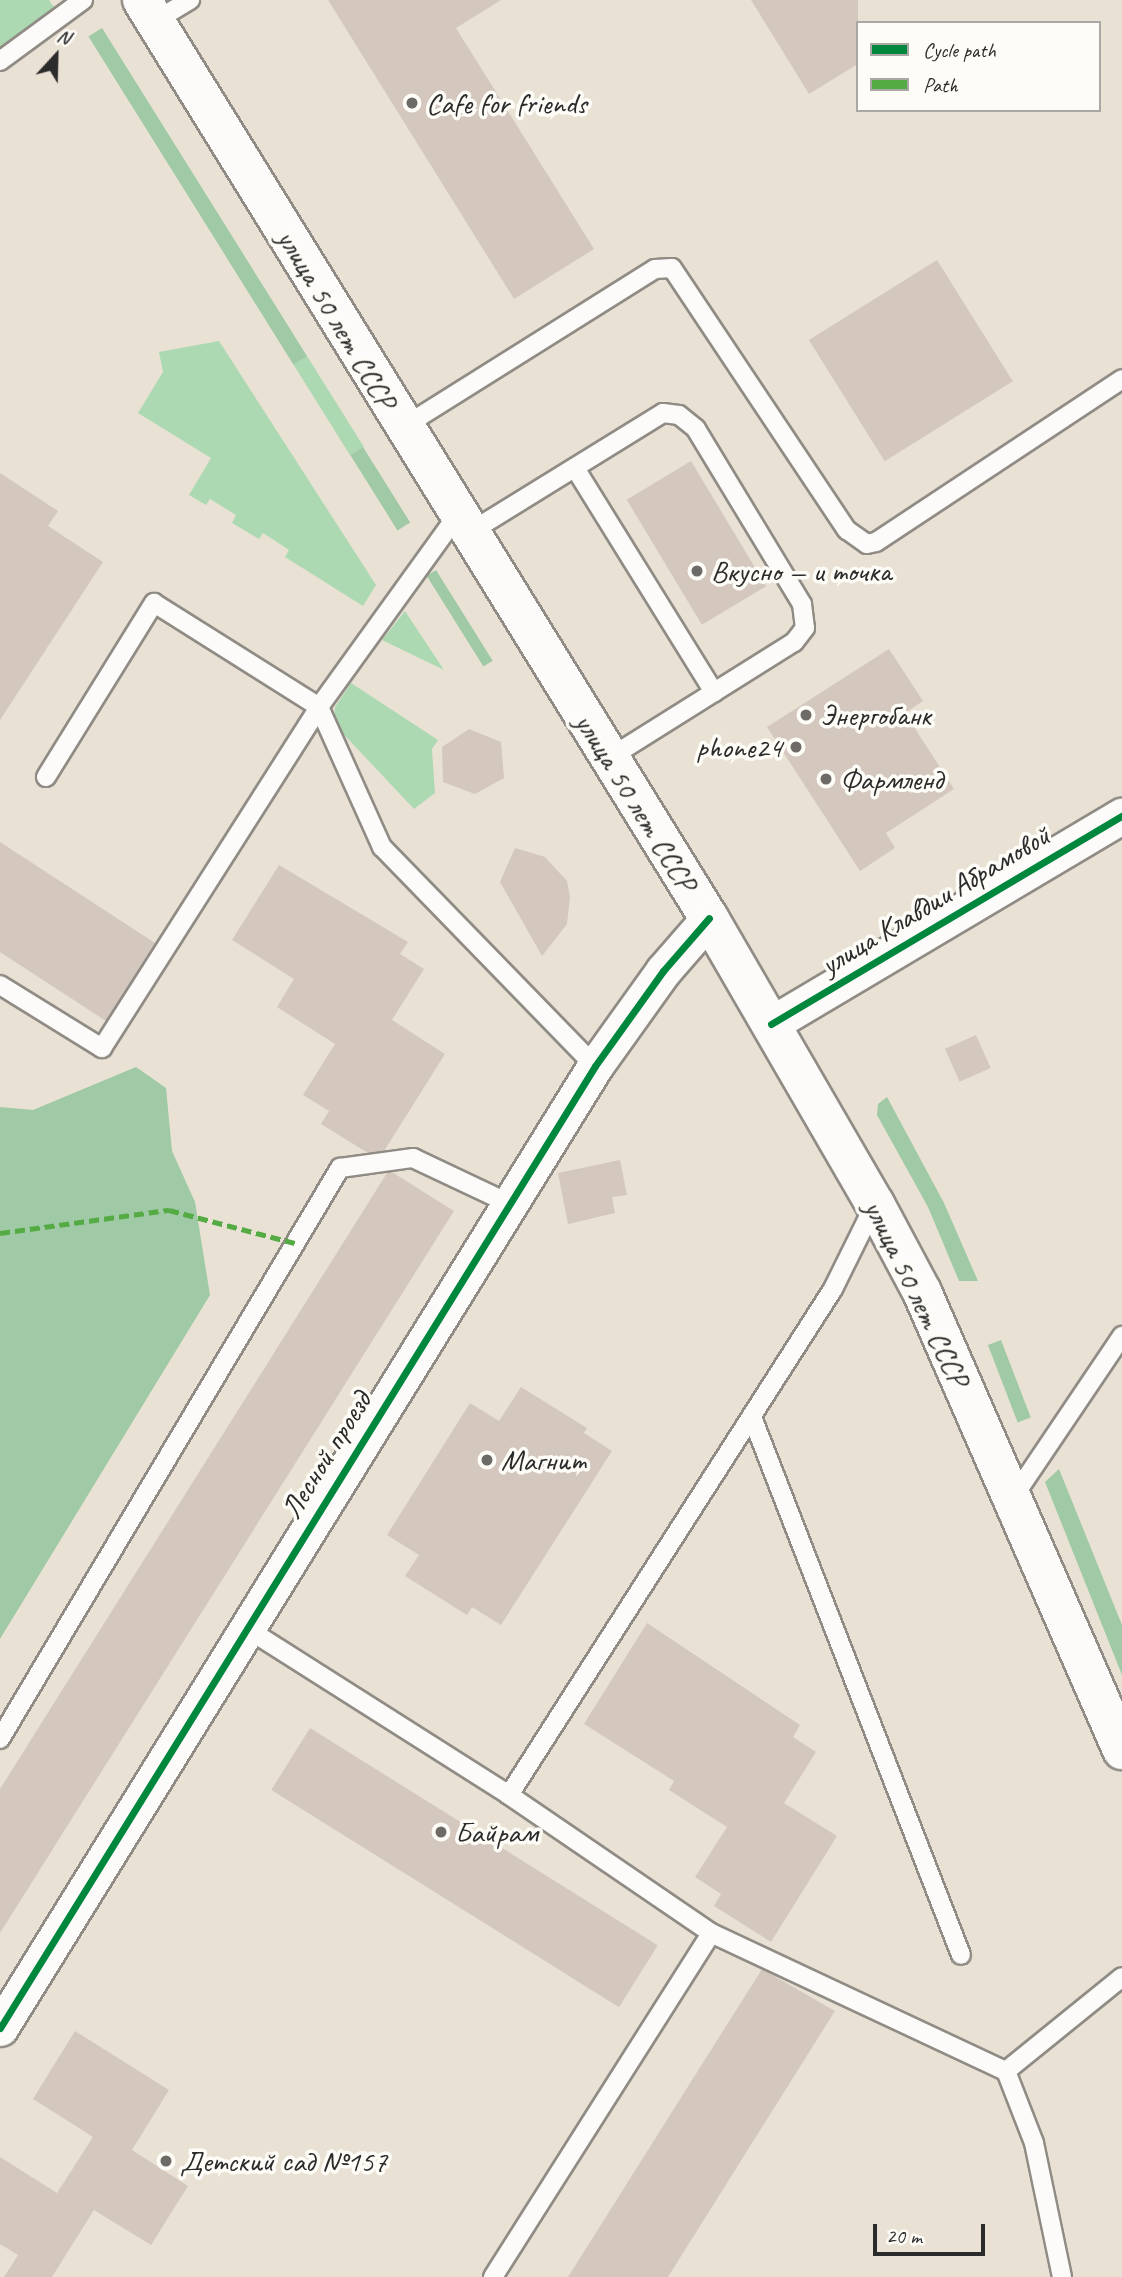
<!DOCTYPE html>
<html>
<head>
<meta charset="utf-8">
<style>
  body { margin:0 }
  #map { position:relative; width:1122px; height:2277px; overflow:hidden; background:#e9e2d4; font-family:Caveat,sans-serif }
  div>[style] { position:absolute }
  .green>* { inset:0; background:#acd9b2; transform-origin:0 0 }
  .forest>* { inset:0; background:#a0c9a5; transform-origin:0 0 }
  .building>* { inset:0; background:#d4c7be; transform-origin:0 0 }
  .roads { filter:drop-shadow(2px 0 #908c85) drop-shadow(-2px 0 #908c85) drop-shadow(0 2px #908c85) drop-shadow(0 -2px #908c85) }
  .service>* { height:18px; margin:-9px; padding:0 9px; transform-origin:9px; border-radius:9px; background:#fcfbf9 }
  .minor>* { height:35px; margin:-17.5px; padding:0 17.5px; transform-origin:17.5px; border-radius:17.5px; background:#fcfbf9 }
  .secondary>* { height:38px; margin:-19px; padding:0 19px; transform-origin:19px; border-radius:19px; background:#fcfbf9 }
  .quiet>* { height:5px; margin-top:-2.5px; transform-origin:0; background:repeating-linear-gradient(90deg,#54ab44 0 10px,transparent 0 15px) }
  .cycleway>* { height:7px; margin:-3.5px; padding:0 3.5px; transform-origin:3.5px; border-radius:3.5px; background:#00873e }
  .dots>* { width:19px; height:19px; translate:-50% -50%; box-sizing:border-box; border:4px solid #fdfcf7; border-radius:50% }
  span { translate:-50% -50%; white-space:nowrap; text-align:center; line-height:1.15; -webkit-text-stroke:7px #fdfcf7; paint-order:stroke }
  .poi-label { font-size:30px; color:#2b2b2b }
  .left { translate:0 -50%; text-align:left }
  .right { translate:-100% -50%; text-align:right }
  .street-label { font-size:30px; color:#2b2b2b }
  .legend { position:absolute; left:856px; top:21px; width:245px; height:91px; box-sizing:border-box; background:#fdfcf7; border:2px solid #a9a8a5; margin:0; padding:9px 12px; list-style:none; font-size:21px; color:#2b2b2b }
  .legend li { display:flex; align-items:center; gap:14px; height:35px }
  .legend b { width:35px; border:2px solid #a9a8a5 }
  .north { position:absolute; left:21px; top:21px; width:70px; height:70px; -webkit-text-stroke:5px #fdfcf7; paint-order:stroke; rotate:22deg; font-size:19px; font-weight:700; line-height:28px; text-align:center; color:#2b2b2b }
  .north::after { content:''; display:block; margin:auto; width:24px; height:32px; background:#2b2b2b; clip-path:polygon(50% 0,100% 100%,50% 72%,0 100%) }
  .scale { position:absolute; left:873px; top:2224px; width:112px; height:32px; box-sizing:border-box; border:4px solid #2b2b2b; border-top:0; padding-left:9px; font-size:21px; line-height:24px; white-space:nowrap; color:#2b2b2b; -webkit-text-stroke:5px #fdfcf7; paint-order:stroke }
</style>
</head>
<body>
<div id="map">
  <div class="green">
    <i style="clip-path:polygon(0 0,49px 0,61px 17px,0 62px)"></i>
    <i style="clip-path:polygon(219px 341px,376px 585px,363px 606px,285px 557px,289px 550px,263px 533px,259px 539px,232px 523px,236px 515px,210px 499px,206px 505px,189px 495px,211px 458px,138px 413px,163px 372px,159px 352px)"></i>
    <i style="left:307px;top:356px;width:107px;height:16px;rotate:58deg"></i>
    <i style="clip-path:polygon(405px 611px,444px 670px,382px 640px)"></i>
    <i style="clip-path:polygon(351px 683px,438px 740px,432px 749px,435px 793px,414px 809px,334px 724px,335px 707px)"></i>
  </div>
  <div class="forest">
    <i style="left:102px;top:28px;width:387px;height:16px;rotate:58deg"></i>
    <i style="left:363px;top:447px;width:89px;height:15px;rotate:58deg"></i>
    <i style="left:436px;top:570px;width:107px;height:11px;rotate:58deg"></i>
    <i style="clip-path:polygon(136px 1067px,166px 1088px,172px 1151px,195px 1202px,210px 1295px,0 1639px,0 1107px,33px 1110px)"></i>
    <i style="clip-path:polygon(887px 1097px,944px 1203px,978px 1281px,959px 1281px,928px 1207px,877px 1115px,878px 1104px)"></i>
    <i style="left:1001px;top:1340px;width:83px;height:14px;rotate:69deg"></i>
    <i style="clip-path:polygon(1059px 1469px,1122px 1625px,1122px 1675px,1045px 1482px)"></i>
  </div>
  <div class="building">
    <i style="clip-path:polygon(328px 0,501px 0,456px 28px,594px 249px,514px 299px)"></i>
    <i style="clip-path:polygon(751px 0,858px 0,858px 64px,809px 94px)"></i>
    <i style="left:937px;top:260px;width:143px;height:151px;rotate:58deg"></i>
    <i style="left:691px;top:461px;width:146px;height:75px;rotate:59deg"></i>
    <i style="clip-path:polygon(0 473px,58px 511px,48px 526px,103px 562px,0 720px)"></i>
    <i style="clip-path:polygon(889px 649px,923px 701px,905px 713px,954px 789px,886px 833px,895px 848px,860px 871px,767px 727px)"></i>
    <i style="clip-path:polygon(469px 729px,501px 742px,504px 778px,475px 794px,443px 782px,442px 747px)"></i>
    <i style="clip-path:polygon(0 842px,155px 943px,106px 1021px,0 952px)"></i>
    <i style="clip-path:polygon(515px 848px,545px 857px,567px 881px,570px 897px,567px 924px,542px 956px,500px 882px)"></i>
    <i style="clip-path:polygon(279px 865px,408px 942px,400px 954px,424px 969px,392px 1020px,445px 1054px,384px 1151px,368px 1153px,321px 1124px,329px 1111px,303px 1095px,335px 1044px,277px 1007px,294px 979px,232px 940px)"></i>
    <i style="left:976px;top:1035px;width:36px;height:34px;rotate:66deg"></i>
    <i style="clip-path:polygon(620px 1160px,627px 1195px,612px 1197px,615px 1213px,568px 1224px,558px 1173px)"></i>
    <i style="clip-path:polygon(392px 1172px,454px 1211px,0 1933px,0 1789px,387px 1173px)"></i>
    <i style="clip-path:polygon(521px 1387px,587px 1428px,584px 1433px,612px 1451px,501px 1625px,472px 1607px,467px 1615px,405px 1576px,419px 1555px,387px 1535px,470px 1403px,499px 1421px)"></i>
    <i style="clip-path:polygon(647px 1623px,800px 1725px,793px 1737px,816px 1752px,784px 1803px,837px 1836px,771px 1942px,714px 1906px,721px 1894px,695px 1877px,727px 1827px,669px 1790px,674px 1781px,584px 1724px)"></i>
    <i style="left:310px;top:1728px;width:410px;height:73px;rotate:32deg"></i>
    <i style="clip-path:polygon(762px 1969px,835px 2011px,668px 2277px,568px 2277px)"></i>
    <i style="clip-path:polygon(75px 2031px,169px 2090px,132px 2150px,188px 2186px,151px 2245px,94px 2210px,52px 2277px,4px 2277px,18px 2255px,0 2244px,0 2157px,57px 2193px,93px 2137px,33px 2099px)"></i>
  </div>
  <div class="roads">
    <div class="service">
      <i style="left:155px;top:21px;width:41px;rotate:-31deg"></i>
      <i style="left:0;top:61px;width:103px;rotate:-36.3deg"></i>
      <i style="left:403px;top:427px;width:297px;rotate:-32.1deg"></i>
      <i style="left:655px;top:269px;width:17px;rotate:-3deg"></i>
      <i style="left:672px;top:268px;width:315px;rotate:56.3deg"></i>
      <i style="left:847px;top:530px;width:24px;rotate:35deg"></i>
      <i style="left:867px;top:544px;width:9px;rotate:-13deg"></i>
      <i style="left:876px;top:542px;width:295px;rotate:-33.5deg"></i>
      <i style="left:575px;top:468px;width:264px;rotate:58.2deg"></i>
      <i style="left:467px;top:534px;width:230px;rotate:-31.7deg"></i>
      <i style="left:663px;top:413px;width:16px;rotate:7deg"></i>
      <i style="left:679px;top:415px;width:22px;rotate:39deg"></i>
      <i style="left:696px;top:429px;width:205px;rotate:58.8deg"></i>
      <i style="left:802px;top:604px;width:24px;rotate:83deg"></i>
      <i style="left:805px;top:628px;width:18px;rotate:128deg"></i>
      <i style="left:794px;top:642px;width:218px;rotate:147.9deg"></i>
      <i style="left:46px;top:777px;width:205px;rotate:-58.2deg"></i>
      <i style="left:154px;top:603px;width:195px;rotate:32.2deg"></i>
      <i style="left:319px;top:707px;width:154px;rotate:65.8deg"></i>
      <i style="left:382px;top:847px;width:305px;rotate:45.8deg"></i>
      <i style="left:0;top:985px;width:120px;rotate:31.7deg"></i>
      <i style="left:102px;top:1048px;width:404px;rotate:-57.5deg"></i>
      <i style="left:319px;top:707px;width:236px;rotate:-54.2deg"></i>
      <i style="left:752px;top:1417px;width:577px;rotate:68.77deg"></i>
      <i style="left:1012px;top:1499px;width:197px;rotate:-56deg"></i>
      <i style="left:246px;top:1628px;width:312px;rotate:32.4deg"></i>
      <i style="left:509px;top:1795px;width:601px;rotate:-57.37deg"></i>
      <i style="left:833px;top:1289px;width:95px;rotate:-63.7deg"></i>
      <i style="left:0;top:1739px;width:665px;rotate:-59.23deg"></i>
      <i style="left:340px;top:1168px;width:74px;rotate:-7.8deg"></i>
      <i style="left:413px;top:1158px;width:105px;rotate:25.3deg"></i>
      <i style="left:509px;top:1795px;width:245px;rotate:34.3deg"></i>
      <i style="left:1006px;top:2071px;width:149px;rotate:-39deg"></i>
      <i style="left:493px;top:2277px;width:407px;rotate:-57.6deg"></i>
      <i style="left:711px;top:1933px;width:326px;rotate:25.1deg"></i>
      <i style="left:1006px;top:2071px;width:77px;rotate:68.7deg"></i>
      <i style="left:1034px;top:2143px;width:137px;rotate:78.2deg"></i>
    </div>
    <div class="minor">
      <i style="left:771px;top:1024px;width:408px;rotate:-30.7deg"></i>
      <i style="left:0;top:2028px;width:1131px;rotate:-58.26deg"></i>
      <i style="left:595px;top:1066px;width:117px;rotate:-54.4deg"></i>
      <i style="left:663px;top:971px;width:70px;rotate:-49deg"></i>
    </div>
    <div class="secondary">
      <i style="left:142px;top:0;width:1079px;rotate:58.3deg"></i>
      <i style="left:709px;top:918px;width:331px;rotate:59.9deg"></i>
      <i style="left:875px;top:1204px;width:100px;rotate:61.9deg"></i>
      <i style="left:922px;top:1292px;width:500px;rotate:66.4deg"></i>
    </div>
  </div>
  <div class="quiet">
    <i style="left:0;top:1233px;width:171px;rotate:-7.8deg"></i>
    <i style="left:169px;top:1210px;width:130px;rotate:14.7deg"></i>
  </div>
  <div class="cycleway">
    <i style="left:771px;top:1024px;width:408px;rotate:-30.7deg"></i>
    <i style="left:0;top:2028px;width:1131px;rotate:-58.26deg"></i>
    <i style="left:595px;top:1066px;width:117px;rotate:-54.4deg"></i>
    <i style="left:663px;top:971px;width:70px;rotate:-49deg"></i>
  </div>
  <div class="dots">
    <i style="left:412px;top:103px;background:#6e6b66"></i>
    <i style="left:697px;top:571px;background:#6e6b66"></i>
    <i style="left:806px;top:715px;background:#6e6b66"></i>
    <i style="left:796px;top:747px;background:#6e6b66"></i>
    <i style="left:826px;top:779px;background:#6e6b66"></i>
    <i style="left:487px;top:1460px;background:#6e6b66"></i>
    <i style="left:441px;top:1832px;background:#6e6b66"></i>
    <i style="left:166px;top:2161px;background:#6e6b66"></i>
  </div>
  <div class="poi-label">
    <span class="left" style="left:426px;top:103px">Cafe for friends</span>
    <span class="left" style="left:711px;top:571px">Вкусно — и точка</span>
    <span class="left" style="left:820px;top:715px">Энергобанк</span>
    <span class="right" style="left:782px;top:747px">phone24</span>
    <span class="left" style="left:840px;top:779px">Фармленд</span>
    <span class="left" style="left:501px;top:1460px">Магнит</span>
    <span class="left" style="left:455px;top:1832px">Байрам</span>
    <span class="left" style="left:180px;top:2161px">Детский сад №157</span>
  </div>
  <div class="street-label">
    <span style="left:337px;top:319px;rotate:59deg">улица 50 лет СССР</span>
    <span style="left:636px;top:802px;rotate:58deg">улица 50 лет СССР</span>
    <span style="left:935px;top:900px;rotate:-31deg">улица Клавдии Абрамовой</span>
    <span style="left:917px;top:1293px;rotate:64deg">улица 50 лет СССР</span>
    <span style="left:326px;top:1455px;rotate:-58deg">Лесной проезд</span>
  </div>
  <ul class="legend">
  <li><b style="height:9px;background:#00873e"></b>Cycle path</li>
  <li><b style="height:9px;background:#54ab44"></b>Path</li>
  </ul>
  <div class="north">N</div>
  <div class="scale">20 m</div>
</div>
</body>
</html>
